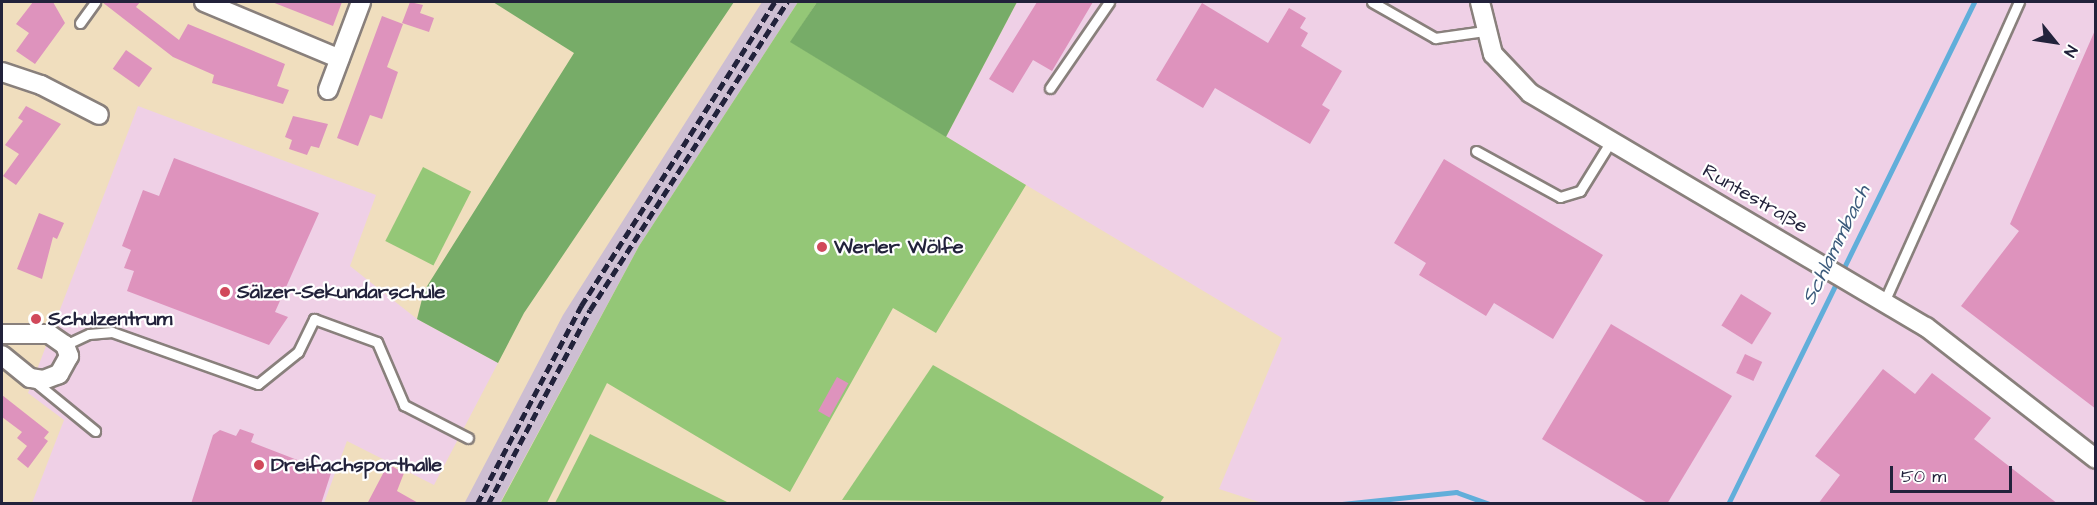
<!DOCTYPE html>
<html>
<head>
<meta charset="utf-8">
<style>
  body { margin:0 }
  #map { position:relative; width:2097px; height:505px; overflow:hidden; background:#f0debe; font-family:"Architects Daughter",sans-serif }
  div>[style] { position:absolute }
  .built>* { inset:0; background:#efd0e6 }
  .industrial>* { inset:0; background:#cdbed2 }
  .green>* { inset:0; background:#94c777; transform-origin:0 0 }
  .forest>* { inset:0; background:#77ac68 }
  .stream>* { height:5px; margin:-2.5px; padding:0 2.5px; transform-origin:2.5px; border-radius:2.5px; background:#61aeda }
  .building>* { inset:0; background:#de93bd; transform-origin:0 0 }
  .roads { filter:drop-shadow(2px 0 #89807c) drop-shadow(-2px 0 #89807c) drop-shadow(0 2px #89807c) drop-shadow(0 -2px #89807c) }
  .service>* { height:9px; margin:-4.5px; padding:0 4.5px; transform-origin:4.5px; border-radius:4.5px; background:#fff }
  .minor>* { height:18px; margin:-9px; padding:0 9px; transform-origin:9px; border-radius:9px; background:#fff }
  .rail>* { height:4.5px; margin-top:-2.25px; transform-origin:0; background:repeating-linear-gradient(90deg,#22223b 0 9px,transparent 0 13.5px) }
  .dots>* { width:16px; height:16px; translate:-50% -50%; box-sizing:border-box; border:3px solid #fff; border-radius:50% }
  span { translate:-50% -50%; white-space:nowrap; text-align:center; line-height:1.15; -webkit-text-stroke:4.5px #fff; paint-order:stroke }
  .street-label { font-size:20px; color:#22223b }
  .poi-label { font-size:20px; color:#22223b; font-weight:700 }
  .left { translate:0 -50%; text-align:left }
  .water-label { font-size:21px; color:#3b5a7b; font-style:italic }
  .frame { position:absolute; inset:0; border:3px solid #22223b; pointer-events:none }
  .north { position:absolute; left:2025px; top:12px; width:60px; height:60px; -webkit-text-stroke:4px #fff; paint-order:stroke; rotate:120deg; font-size:16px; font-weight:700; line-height:24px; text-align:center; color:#22223b }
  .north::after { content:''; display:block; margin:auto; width:21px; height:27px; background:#22223b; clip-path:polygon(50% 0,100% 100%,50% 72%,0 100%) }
  .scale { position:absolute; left:1890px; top:466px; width:122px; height:27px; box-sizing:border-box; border:3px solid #22223b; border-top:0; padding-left:8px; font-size:18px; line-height:21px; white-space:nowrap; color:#22223b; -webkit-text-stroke:4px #fff; paint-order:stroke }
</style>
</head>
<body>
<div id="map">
  <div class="built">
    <i style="clip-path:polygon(1017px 2px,2095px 2px,2095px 503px,1265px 504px,1219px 489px,1282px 338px,946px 137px)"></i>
    <i style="clip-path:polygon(138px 106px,376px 195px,350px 266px,417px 319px,498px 363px,434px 485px,347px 441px,324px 503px,32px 503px,64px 420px,28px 393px)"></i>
  </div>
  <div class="industrial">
    <i style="clip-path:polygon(762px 2px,798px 2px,639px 246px,500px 503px,464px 504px,563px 315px)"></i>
  </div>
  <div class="green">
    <i style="clip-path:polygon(798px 2px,817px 2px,791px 42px,1026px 185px,936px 333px,893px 308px,790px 492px,607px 383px,547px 503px,500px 504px,639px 246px)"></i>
    <i style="left:423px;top:167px;width:54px;height:83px;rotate:27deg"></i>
    <i style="clip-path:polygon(933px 365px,1164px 497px,1160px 503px,842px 500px)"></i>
    <i style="clip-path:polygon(590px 434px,729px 503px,555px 503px)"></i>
  </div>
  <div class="forest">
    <i style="clip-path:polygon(493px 2px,734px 2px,524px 313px,498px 363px,417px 319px,424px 291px,574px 53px)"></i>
    <i style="clip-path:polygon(817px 2px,1017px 2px,946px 137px,790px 42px)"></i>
  </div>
  <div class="stream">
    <i style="left:1342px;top:504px;width:115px;rotate:-6deg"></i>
    <i style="left:1456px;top:492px;width:35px;rotate:20deg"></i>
    <i style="left:1728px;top:504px;width:559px;rotate:-63.89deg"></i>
  </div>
  <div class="building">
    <i style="clip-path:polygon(33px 2px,53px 2px,65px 23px,35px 64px,16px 51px,29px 33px,16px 24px)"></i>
    <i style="clip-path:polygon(102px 2px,140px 2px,136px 7px,179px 40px,188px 24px,285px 64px,277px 86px,289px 90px,283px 104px,212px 83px,214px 75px,173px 57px)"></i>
    <i style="clip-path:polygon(272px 2px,342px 2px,333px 26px)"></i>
    <i style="clip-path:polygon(410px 2px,423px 5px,420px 13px,434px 18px,429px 32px,402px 23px)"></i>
    <i style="clip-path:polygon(1037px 2px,1093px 2px,1052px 71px,1033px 60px,1013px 93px,989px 79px)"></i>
    <i style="clip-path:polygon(1202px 3px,1268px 43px,1289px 8px,1306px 18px,1300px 28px,1308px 33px,1301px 46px,1342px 71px,1322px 105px,1330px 110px,1310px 144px,1215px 88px,1203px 108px,1156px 80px)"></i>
    <i style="clip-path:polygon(382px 16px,403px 24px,387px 67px,398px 72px,382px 119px,370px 115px,358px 146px,337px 138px)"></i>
    <i style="clip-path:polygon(2096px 28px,2096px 409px,1961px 306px,2019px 231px,2010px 224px)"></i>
    <i style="left:126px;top:50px;width:32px;height:23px;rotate:35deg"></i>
    <i style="clip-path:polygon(26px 106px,61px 124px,16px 185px,3px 176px,19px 154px,5px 145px,23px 121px,18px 118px)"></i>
    <i style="clip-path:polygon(293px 116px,328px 124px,319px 148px,311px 146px,307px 155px,289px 149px,292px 140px,285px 137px)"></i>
    <i style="clip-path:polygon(174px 158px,319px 213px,275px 312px,288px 317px,269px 345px,127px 291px,134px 271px,124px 268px,131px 250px,122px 246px,143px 190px,159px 196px)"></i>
    <i style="clip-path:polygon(1444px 159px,1603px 255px,1553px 339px,1494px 303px,1486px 316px,1419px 275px,1426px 263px,1394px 243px)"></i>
    <i style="clip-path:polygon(39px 213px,64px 223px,57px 239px,53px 237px,42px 279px,17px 269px)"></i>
    <i style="left:1741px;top:294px;width:36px;height:37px;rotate:32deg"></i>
    <i style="clip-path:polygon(1611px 324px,1732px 396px,1667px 504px,1649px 504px,1542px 439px)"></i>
    <i style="left:1745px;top:354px;width:19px;height:21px;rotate:25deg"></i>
    <i style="clip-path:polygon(1883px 369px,1915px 394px,1932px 373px,1991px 418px,1974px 439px,2058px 504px,1818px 504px,1840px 475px,1815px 456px)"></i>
    <i style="left:837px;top:377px;width:13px;height:39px;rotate:29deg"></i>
    <i style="clip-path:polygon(2px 395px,49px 432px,44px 438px,48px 441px,28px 468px,17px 459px,27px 446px,17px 438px,22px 432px,2px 417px)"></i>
    <i style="clip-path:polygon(240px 429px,254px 434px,251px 442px,331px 473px,321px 504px,191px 504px,213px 435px,220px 430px,236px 436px)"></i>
    <i style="clip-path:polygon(388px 464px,404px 473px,397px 491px,420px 504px,367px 504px)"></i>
  </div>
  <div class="roads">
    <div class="service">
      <i style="left:1372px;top:2px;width:73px;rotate:29.7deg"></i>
      <i style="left:1435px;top:38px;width:50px;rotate:-8deg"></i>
      <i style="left:80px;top:23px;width:26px;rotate:-54deg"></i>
      <i style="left:1050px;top:88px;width:104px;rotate:-55.5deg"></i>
      <i style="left:1476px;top:151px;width:96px;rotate:28.7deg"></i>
      <i style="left:1560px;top:197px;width:21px;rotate:-17deg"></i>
      <i style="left:1580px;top:191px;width:59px;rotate:-58.2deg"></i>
      <i style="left:1884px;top:302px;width:329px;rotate:-65.8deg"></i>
      <i style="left:65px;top:345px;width:26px;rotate:-25deg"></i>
      <i style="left:89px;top:334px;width:23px;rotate:-5deg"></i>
      <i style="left:112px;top:332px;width:155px;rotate:19.6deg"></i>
      <i style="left:258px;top:384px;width:51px;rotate:-38.7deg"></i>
      <i style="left:298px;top:352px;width:37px;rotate:-64deg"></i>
      <i style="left:314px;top:319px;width:67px;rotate:20.1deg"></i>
      <i style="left:377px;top:342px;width:69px;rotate:66.8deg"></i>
      <i style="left:404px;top:405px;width:72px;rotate:27.3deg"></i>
      <i style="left:34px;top:381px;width:79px;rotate:39.3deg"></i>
    </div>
    <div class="minor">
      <i style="left:204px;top:2px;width:147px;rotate:22.7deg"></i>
      <i style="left:1480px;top:2px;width:54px;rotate:76deg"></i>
      <i style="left:1493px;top:54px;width:54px;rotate:46.5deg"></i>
      <i style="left:1530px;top:93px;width:460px;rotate:30.6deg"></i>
      <i style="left:1926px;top:327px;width:215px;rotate:37.8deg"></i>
      <i style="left:2px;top:72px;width:41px;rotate:18.4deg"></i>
      <i style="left:41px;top:85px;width:65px;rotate:27.3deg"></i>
      <i style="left:328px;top:90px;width:94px;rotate:-69.4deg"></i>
      <i style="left:2px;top:334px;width:47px"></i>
      <i style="left:49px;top:334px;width:19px;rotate:35deg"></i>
      <i style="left:65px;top:345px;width:12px;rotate:70deg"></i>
      <i style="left:69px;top:356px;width:21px;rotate:119deg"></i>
      <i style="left:59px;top:374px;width:17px;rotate:159deg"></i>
      <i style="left:43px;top:380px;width:13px;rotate:-171deg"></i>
      <i style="left:30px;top:378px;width:36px;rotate:-141deg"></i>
    </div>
  </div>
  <div class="rail">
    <i style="left:477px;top:504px;width:224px;rotate:-62.3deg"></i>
    <i style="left:581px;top:306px;width:361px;rotate:-57.5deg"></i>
    <i style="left:488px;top:504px;width:219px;rotate:-62.3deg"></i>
    <i style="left:590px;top:310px;width:366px;rotate:-57.4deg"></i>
  </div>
  <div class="dots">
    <i style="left:822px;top:247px;background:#d1495b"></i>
    <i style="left:225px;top:292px;background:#d1495b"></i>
    <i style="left:36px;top:319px;background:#d1495b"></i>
    <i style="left:259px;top:465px;background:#d1495b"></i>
  </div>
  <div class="street-label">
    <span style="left:1755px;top:199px;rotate:30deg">Runtestraße</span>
  </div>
  <div class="poi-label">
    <span class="left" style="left:834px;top:247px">Werler Wölfe</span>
    <span class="left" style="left:237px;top:292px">Sälzer-Sekundarschule</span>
    <span class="left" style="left:48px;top:319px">Schulzentrum</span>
    <span class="left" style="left:271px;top:465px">Dreifachsporthalle</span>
  </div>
  <div class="water-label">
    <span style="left:1836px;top:245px;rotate:-64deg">Schlammbach</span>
  </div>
  <div class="frame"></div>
  <div class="north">N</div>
  <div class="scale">50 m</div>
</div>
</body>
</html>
